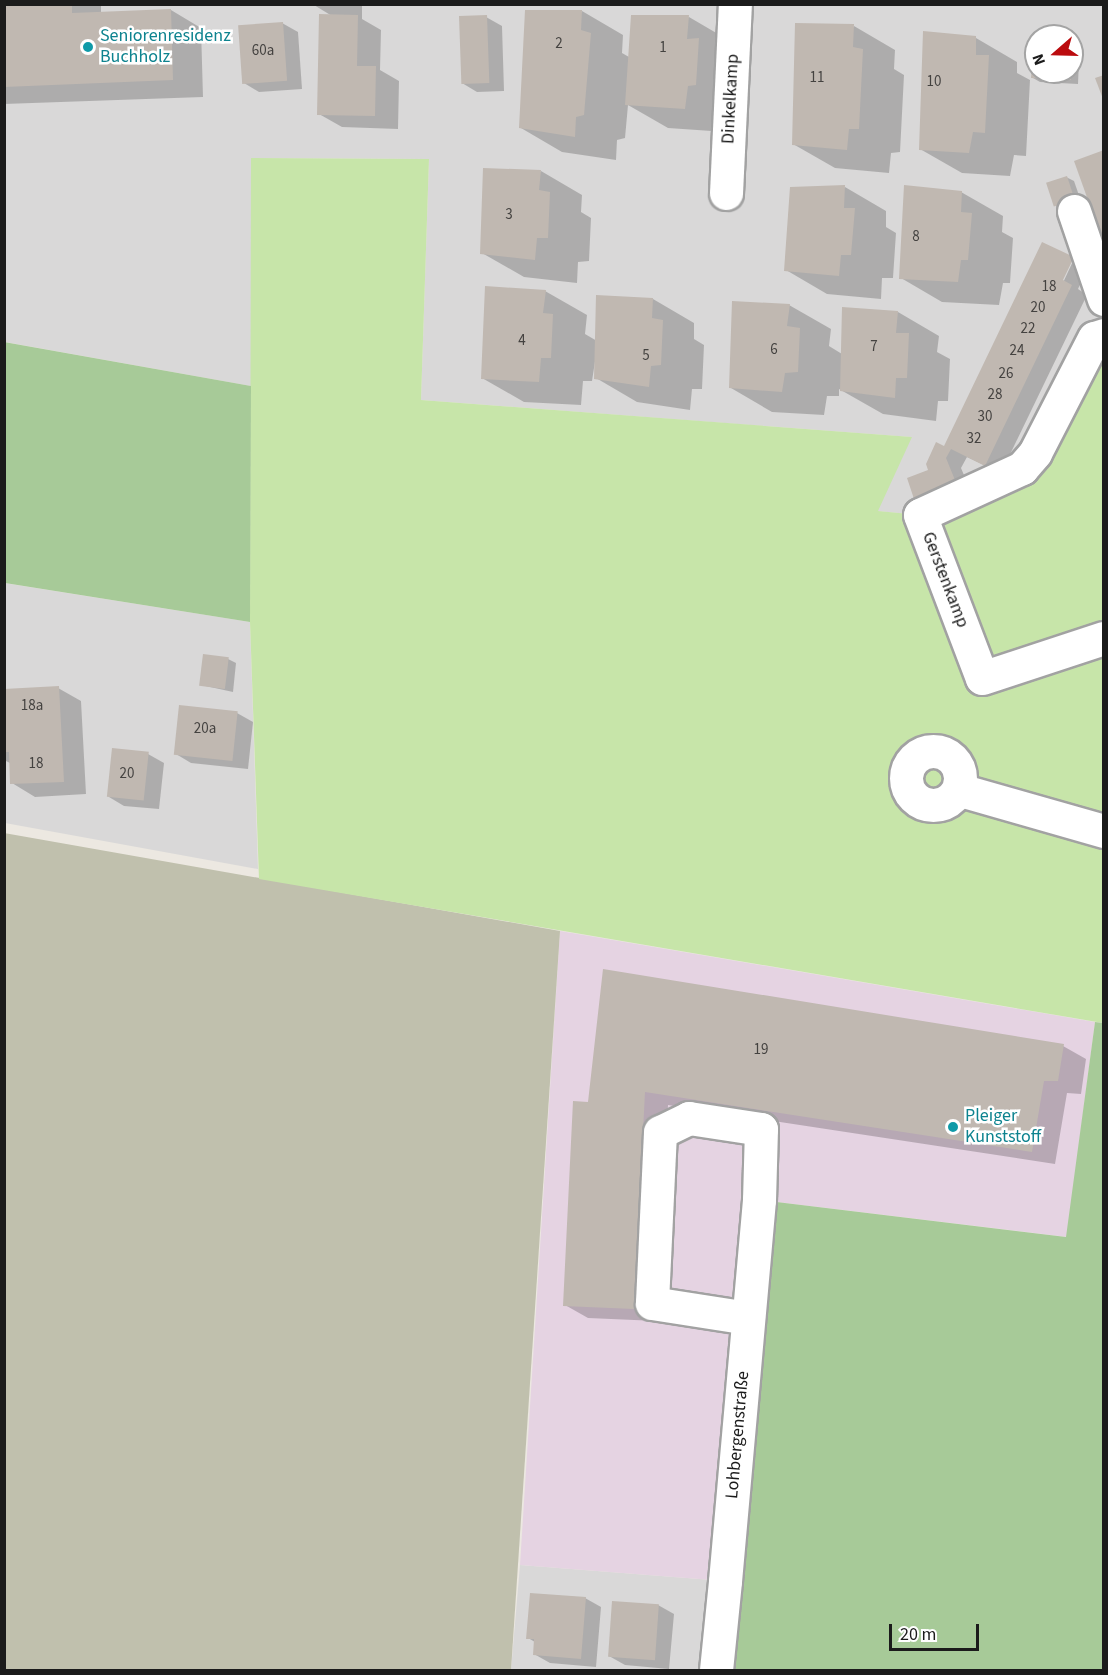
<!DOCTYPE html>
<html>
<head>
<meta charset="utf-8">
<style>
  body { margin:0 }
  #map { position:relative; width:1108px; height:1675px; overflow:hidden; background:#ece8e1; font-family:"Source Sans 3",sans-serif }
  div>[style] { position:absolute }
  .residential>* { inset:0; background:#d9d8d8 }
  .industrial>* { inset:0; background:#e5d3e2 }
  .construction>* { inset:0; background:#c0c0ad }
  .grass>* { inset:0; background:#c7e5a9 }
  .forest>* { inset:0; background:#a7ca98 }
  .shadow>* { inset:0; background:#0003 }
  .building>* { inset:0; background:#c0b8b1; transform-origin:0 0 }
  .roads { filter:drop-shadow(2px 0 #a2a2a2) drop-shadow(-2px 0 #a2a2a2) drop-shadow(0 2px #a2a2a2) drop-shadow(0 -2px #a2a2a2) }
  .minor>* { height:33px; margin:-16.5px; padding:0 16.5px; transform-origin:16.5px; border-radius:16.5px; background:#fff }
  .minor>.ring { margin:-16.5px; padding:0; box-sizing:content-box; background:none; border:33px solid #fff; border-radius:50% }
  .dots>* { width:16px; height:16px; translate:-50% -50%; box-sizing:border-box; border:3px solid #fff; border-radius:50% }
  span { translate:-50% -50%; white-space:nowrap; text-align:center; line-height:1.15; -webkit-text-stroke:5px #fff; paint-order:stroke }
  .number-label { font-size:15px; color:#444240 }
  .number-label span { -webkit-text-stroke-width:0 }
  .culture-label { font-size:18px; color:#0d838f }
  .left { translate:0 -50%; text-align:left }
  .street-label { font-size:18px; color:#1b1b1b }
  .frame { position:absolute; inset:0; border:6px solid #1b1b1b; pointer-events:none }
  .north { position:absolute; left:1024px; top:24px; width:60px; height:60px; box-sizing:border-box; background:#fff; border:2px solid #a4a4a4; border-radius:50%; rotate:250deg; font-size:16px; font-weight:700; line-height:24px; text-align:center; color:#1b1b1b }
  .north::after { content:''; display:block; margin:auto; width:21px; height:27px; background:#bb0b0e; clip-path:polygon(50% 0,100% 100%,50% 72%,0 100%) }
  .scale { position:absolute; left:889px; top:1624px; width:90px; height:27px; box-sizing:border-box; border:3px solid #1b1b1b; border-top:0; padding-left:8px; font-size:18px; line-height:21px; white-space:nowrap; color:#1b1b1b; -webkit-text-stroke:4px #fff; paint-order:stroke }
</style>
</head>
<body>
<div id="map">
  <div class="residential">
    <i style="clip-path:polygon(evenodd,4px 5px,1103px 5px,1103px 335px,1035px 453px,920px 515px,877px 511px,911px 437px,421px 400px,429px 159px,252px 158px,251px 386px,5px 342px,4px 5px,1036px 36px,1072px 36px,1072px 72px,1036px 72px,1036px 36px)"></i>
    <i style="clip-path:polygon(4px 583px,250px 622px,258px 869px,5px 823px)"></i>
    <i style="clip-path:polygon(520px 1565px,725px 1581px,716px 1670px,511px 1670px)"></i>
  </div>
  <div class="industrial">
    <i style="clip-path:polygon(560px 931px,1095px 1022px,1067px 1237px,759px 1200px,725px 1581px,520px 1565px)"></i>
  </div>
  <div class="construction">
    <i style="clip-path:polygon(4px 833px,560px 931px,511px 1670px,5px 1670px)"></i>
  </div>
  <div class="grass">
    <i style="clip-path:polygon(251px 158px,429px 159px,421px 400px,912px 437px,878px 511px,920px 515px,1022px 468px,1103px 335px,1103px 1023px,259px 879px,250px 622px)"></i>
  </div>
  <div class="forest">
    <i style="clip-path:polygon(4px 342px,251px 386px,250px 622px,5px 583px)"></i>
    <i style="clip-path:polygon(1095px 1022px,1103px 1023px,1103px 1670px,716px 1670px,759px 1200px,1066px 1237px)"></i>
  </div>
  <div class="shadow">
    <i style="clip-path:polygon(8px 4px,101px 4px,101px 13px,171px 10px,201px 28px,203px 97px,4px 104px,4px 13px,8px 13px)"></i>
    <i style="clip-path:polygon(301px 4px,362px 4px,362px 19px,381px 30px,380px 70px,399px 81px,398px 129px,342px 127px,319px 114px,332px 16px,314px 5px)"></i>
    <i style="clip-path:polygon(582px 11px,623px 35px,622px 53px,629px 57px,689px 17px,730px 41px,726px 132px,668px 128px,628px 105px,625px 138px,617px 140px,616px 160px,562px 152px,521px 128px)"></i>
    <i style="clip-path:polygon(486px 17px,502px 26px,504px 91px,477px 92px,462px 83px)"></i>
    <i style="clip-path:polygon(282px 23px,298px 32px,302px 89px,259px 92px,244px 83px)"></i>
    <i style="clip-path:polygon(854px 26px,895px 50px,894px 69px,904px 75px,900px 152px,891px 153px,889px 173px,835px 168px,793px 144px)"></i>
    <i style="clip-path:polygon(976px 38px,1017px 62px,1017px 73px,1030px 80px,1026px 156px,1014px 155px,1010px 176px,962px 173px,920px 149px)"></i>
    <i style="clip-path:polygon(1036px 55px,1036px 72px,1072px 72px,1072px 57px,1079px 61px,1078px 84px,1040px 82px,1033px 78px)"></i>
    <i style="clip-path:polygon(541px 171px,582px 195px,581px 212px,591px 218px,589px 261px,578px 262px,577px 283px,524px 277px,482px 253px)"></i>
    <i style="clip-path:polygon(1066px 177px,1074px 181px,1082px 204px,1063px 211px,1056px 206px)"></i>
    <i style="clip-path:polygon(845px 187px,886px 211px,886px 227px,896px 233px,893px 278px,882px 278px,881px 299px,827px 294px,786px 270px)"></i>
    <i style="clip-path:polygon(961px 192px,1003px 216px,1002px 232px,1013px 238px,1010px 283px,1003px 283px,999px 305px,942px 302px,901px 278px)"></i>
    <i style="clip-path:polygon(1074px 259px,1088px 267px,1078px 289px,1087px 295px,1001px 473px,967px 457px,961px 468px,972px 494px,930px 470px,1061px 287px)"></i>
    <i style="clip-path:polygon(545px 291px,587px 315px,585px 334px,597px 341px,653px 299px,694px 323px,694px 339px,704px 345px,702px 389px,692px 389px,690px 410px,637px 402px,596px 378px,596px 355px,592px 381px,583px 381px,581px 405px,524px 402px,482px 378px)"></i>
    <i style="clip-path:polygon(789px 305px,831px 329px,829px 346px,842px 354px,898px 312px,939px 336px,937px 352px,950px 359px,948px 401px,938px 401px,936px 421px,883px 414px,839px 389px,839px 396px,827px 396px,824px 415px,772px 412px,731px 388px)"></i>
    <i style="clip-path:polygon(228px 659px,236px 663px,233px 692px,201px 685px)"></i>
    <i style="clip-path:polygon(58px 688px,81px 701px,86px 794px,35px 797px,12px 783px,10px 763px,4px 760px,4px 691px)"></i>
    <i style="clip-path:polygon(237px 713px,253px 722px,248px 769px,191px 763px,176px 754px)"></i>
    <i style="clip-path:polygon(148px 754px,164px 763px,159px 809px,124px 806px,109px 797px)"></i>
    <i style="clip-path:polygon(604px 971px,1063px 1046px,1086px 1059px,1081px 1094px,1067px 1093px,1055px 1164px,668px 1105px,657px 1321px,588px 1318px,565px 1305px)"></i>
    <i style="clip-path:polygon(585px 1598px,601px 1607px,596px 1667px,550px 1663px,534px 1654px,535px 1642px,528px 1638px)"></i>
    <i style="clip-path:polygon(658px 1605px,674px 1614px,669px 1669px,625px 1665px,609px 1656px)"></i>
  </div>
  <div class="building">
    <i style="clip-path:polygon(6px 4px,72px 4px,72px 13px,171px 9px,173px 80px,4px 87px)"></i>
    <i style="clip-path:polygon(525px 10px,582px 10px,581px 30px,591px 33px,584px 115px,576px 117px,575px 137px,519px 128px)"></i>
    <i style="clip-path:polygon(319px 14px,358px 15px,357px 66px,376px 66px,375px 116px,317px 115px)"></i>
    <i style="left:487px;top:15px;width:68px;height:28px;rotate:88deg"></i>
    <i style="clip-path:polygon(631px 15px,689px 15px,687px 39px,699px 38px,696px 85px,688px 86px,685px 109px,625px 105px)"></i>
    <i style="left:283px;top:22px;width:59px;height:45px;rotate:86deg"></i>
    <i style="clip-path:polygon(795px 23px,854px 24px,853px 47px,863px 49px,859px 129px,849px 129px,847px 150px,792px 145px)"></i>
    <i style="clip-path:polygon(923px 31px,976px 36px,976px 55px,989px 55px,985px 133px,973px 132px,969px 153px,919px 150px)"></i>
    <i style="clip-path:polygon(1033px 53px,1036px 53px,1036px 72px,1071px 72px,1071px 80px,1031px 78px)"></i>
    <i style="clip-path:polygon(1104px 75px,1104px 99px,1103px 99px,1095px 78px)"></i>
    <i style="clip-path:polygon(1104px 150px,1104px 241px,1103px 242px,1074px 161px)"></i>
    <i style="clip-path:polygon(483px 168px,541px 170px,539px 190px,550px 192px,548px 238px,537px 238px,535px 260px,480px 254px)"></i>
    <i style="left:1067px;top:176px;width:25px;height:22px;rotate:72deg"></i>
    <i style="clip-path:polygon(845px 185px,844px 208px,855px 208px,851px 255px,841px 255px,839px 276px,784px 271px,790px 187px)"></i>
    <i style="clip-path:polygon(904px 185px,962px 191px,961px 212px,972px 213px,968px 260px,961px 260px,958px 282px,899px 279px)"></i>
    <i style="clip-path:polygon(1042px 242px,1074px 257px,1063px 280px,1072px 285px,985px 466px,951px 449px,946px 458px,957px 485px,915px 502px,907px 478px,928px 470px,926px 464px,936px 442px,944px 446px)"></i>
    <i style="clip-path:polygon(485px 286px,546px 290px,543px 313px,553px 314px,551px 358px,541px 358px,539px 382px,481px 379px)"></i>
    <i style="clip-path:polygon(596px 295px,653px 298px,652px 318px,663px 320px,661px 365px,651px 366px,649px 387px,594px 379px)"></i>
    <i style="clip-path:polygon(732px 301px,790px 304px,787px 326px,800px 328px,798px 372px,785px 373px,782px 392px,729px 388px)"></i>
    <i style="clip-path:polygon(842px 307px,898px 311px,896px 333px,909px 333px,907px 378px,896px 378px,895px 398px,840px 391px)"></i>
    <i style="left:203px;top:654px;width:26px;height:32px;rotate:7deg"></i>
    <i style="clip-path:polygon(59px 686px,64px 782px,10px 784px,9px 752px,4px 752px,4px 689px)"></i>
    <i style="left:179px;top:705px;width:59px;height:50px;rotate:6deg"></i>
    <i style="left:112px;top:748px;width:37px;height:49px;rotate:6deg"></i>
    <i style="clip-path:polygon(603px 969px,1064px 1044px,1058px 1081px,1044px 1081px,1032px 1152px,645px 1092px,634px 1309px,563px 1306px,573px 1101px,588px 1102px)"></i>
    <i style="clip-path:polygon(530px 1593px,586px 1597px,581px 1659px,533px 1655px,534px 1639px,526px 1639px)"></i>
    <i style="left:612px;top:1601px;width:47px;height:56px;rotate:4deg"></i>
  </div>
  <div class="roads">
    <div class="minor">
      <i style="left:726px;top:193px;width:189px;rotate:-87.3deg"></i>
      <i style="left:1074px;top:211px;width:93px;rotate:71.2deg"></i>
      <i style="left:1104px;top:335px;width:10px;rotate:163deg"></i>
      <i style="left:1094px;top:338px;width:129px;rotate:117.2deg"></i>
      <i style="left:1035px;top:453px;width:20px;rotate:131deg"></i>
      <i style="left:1022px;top:468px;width:112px;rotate:155.3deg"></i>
      <i style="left:920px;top:515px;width:174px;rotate:69.2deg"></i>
      <i style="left:982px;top:678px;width:128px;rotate:-18.2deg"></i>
      <i class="ring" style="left:906px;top:751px;width:21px;height:21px"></i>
      <i style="left:960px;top:790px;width:150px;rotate:15.9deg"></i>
      <i style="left:716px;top:1670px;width:89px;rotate:-84.2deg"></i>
      <i style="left:725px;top:1581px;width:383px;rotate:-84.9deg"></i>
      <i style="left:759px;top:1200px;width:71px;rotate:-88.4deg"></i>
      <i style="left:761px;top:1129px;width:73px;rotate:-171.3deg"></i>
      <i style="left:689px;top:1118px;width:32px;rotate:154deg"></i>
      <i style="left:660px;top:1132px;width:171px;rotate:92.7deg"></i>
      <i style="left:652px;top:1303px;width:97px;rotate:8.9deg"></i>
    </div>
  </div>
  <div class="dots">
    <i style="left:88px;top:47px;background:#0f9aa8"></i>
    <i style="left:953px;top:1127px;background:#0f9aa8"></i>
  </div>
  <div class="number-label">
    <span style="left:559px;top:44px">2</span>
    <span style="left:663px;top:48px">1</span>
    <span style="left:263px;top:51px">60a</span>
    <span style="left:817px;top:78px">11</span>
    <span style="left:934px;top:82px">10</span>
    <span style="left:509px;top:215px">3</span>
    <span style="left:916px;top:237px">8</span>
    <span style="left:1049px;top:287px">18</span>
    <span style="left:1038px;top:308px">20</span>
    <span style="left:1028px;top:329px">22</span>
    <span style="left:522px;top:341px">4</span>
    <span style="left:874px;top:347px">7</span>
    <span style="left:774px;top:350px">6</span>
    <span style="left:1017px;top:351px">24</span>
    <span style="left:646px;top:356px">5</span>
    <span style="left:1006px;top:374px">26</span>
    <span style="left:995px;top:395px">28</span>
    <span style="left:985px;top:417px">30</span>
    <span style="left:974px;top:439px">32</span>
    <span style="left:32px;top:706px">18a</span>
    <span style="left:205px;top:729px">20a</span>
    <span style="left:36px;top:764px">18</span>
    <span style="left:127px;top:774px">20</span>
    <span style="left:761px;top:1050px">19</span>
  </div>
  <div class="culture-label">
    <span class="left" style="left:100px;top:47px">Seniorenresidenz<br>Buchholz</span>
    <span class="left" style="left:965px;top:1127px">Pleiger<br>Kunststoff</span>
  </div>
  <div class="street-label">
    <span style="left:731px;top:99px;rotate:-87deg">Dinkelkamp</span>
    <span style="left:945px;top:580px;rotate:69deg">Gerstenkamp</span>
    <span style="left:738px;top:1435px;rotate:-85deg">Lohbergenstraße</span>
  </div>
  <div class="frame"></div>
  <div class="north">N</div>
  <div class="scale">20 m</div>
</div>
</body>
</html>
